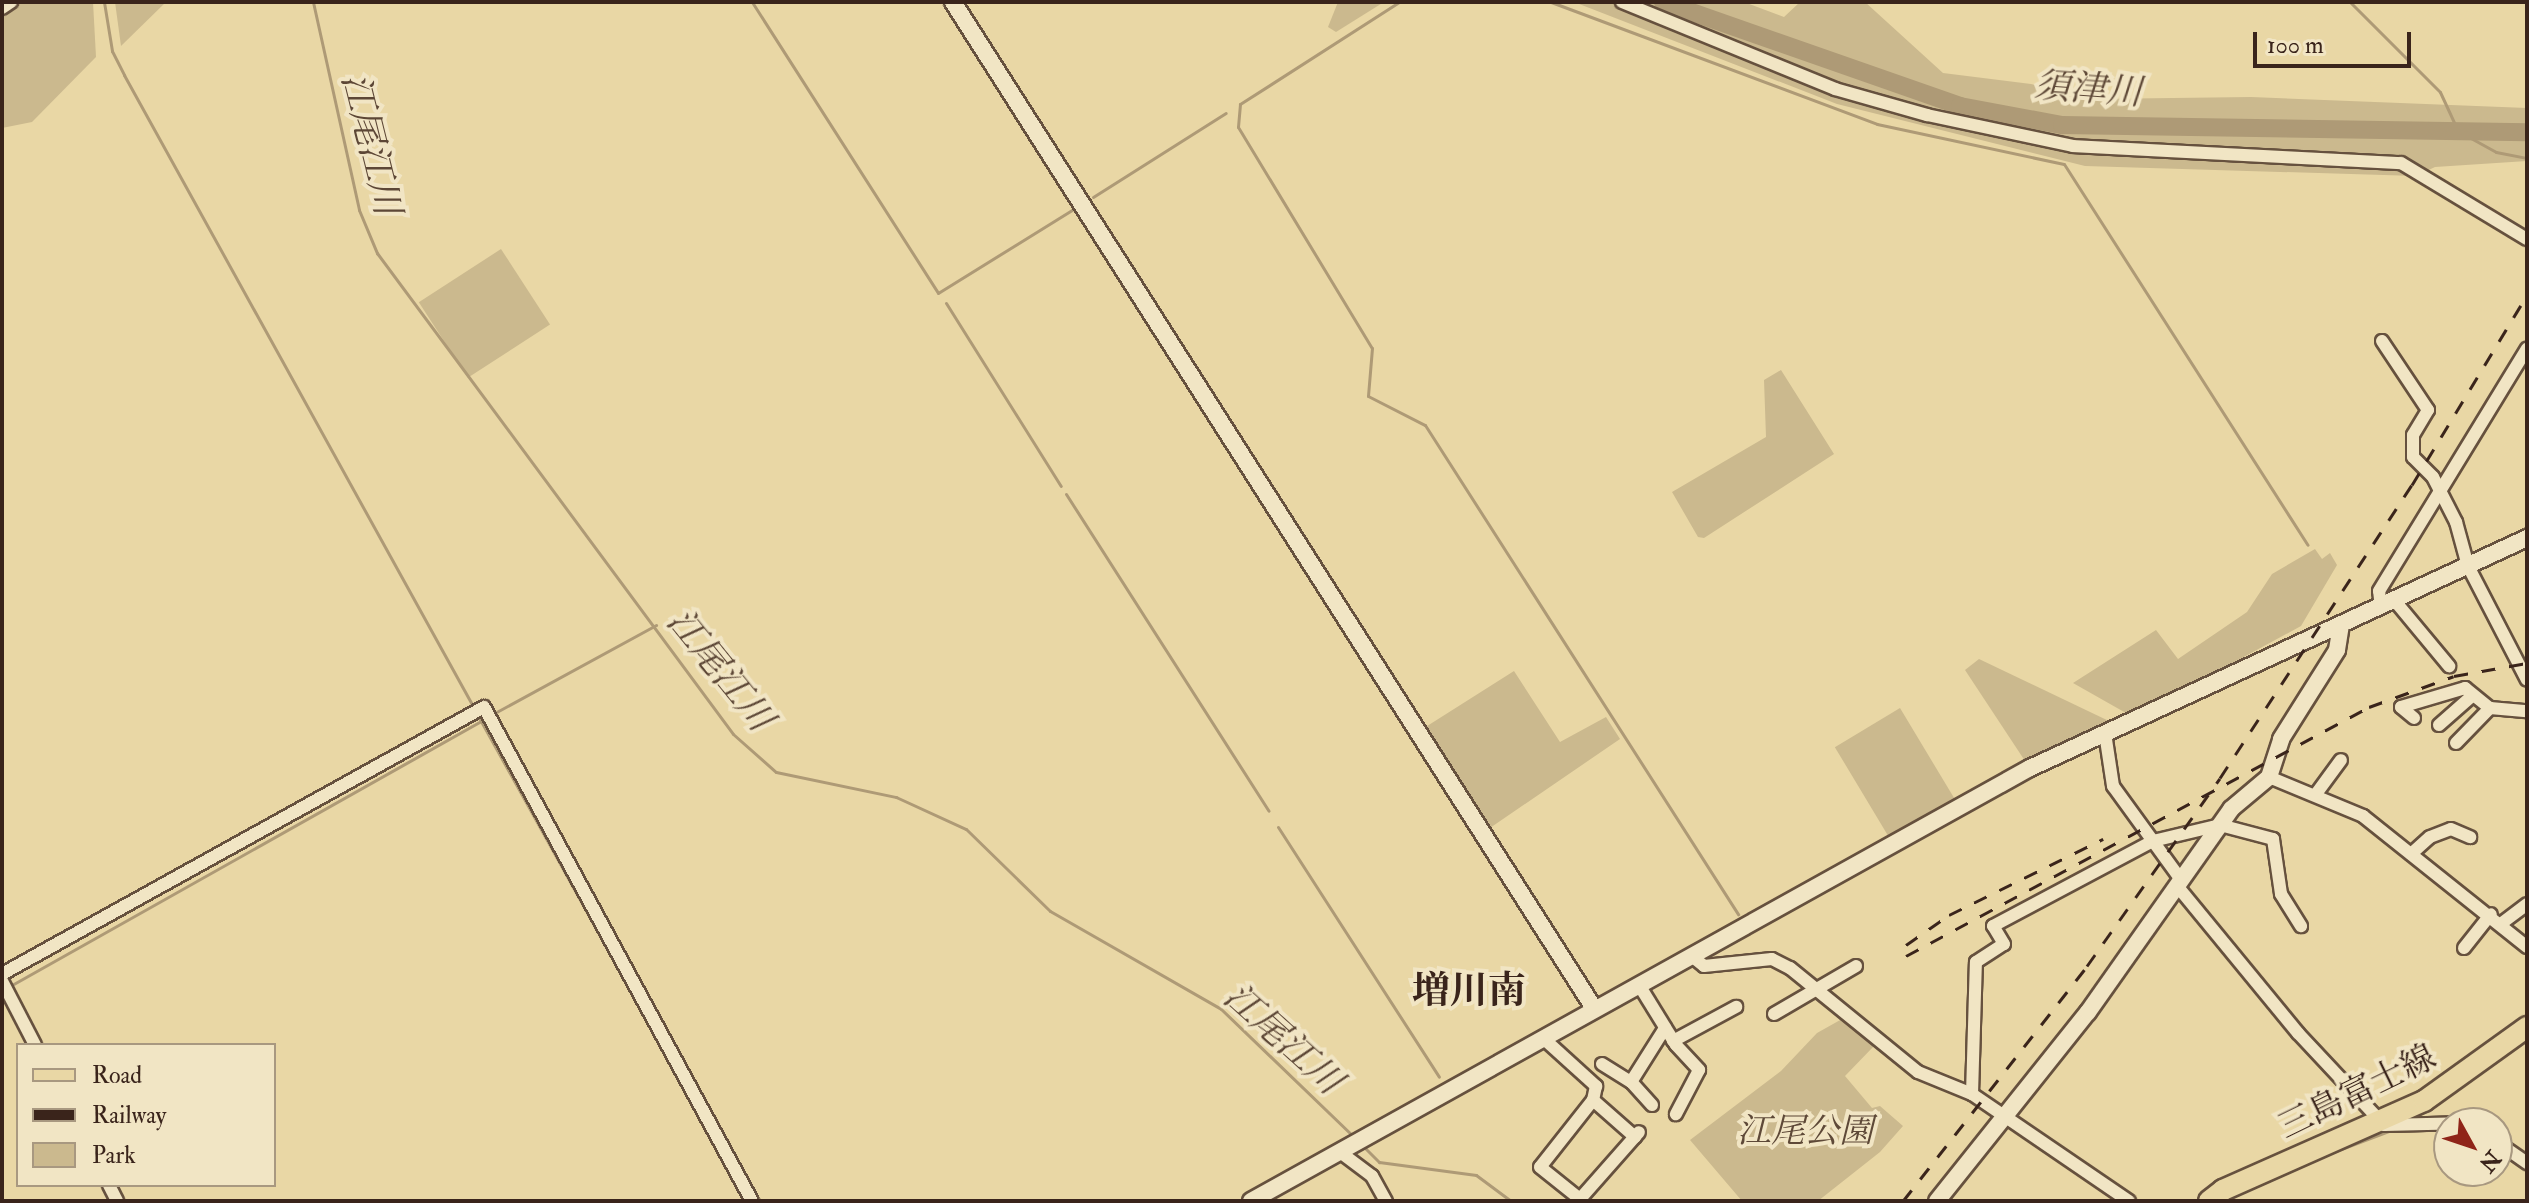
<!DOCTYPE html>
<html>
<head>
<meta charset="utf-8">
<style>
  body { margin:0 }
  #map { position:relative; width:2529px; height:1203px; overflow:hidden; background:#e9d7a5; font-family:"IM FELL Double Pica","Noto Serif JP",serif }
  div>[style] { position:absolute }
  .green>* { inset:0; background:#cbb98e; transform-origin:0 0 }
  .stream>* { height:3px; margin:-1.5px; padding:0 1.5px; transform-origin:1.5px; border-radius:1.5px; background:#ae9a76 }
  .river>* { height:18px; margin:-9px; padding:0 9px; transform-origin:9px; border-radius:9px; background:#ae9a76 }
  .roads { filter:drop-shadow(2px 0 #66513e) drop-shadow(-2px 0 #66513e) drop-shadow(0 2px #66513e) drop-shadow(0 -2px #66513e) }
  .minor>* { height:12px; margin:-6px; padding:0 6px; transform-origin:6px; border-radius:6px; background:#f1e5c4 }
  .tertiary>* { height:16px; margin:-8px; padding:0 8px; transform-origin:8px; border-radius:8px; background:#f1e5c4 }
  .primary>* { height:20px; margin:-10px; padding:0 10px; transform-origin:10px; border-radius:10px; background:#e9d7a5 }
  .rail>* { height:3px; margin-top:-1.5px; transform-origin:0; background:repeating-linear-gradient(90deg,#3a241b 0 14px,transparent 0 28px) }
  span { translate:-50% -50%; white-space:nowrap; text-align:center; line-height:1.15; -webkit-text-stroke:8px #f1e5c4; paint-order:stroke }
  .street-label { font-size:34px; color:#3a241b }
  .park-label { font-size:34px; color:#5e4938; font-style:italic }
  .water-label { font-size:36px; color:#5d4736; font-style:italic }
  .quarter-label { font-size:38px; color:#3a241b; font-weight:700 }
  .frame { position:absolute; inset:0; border:4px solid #3a241b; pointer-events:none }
  .legend { position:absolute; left:16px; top:1043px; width:260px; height:144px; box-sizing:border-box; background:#f1e5c4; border:2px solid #a89880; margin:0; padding:10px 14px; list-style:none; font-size:24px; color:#3a241b }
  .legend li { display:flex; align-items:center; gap:16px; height:40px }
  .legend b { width:40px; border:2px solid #a89880 }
  .north { position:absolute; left:2433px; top:1107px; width:80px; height:80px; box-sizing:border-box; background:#f1e5c4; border:2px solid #a89880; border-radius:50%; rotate:130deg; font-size:22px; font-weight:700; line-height:32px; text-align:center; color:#3a241b }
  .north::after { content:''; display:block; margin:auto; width:28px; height:36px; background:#8f2418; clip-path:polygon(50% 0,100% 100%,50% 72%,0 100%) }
  .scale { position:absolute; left:2253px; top:32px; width:158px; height:36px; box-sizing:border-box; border:4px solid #3a241b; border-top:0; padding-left:10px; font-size:24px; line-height:28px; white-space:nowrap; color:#3a241b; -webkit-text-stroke:6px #f1e5c4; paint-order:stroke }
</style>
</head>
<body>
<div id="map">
  <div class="green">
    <i style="clip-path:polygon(2px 2px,93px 2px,96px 57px,32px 122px,2px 128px)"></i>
    <i style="clip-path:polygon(115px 2px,166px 2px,121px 46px)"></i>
    <i style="clip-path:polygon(1338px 2px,1384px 2px,1336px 32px,1328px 27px)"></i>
    <i style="clip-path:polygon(1574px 2px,1744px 2px,1784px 17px,1800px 2px,1865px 2px,1943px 73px,2031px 84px,2095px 99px,2251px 97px,2527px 108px,2527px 161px,2435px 167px,2416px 176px,2085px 166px,1837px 104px)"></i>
    <i style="left:501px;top:249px;width:90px;height:98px;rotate:57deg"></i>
    <i style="clip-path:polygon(1781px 370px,1834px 454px,1704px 538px,1698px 537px,1672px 492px,1766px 437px,1764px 380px)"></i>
    <i style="clip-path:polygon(2315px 549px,2322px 559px,2330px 553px,2337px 565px,2301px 626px,2133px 717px,2073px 683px,2156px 630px,2178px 659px,2247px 612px,2272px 574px)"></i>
    <i style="clip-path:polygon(1979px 659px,2111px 722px,2027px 764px,1965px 670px)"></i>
    <i style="clip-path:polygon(1514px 671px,1560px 742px,1606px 717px,1620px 739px,1487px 830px,1424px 728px)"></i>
    <i style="left:1900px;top:708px;width:108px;height:76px;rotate:59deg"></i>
    <i style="clip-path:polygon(1842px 1019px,1874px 1046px,1845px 1076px,1872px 1108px,1880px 1106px,1903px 1126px,1880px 1152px,1818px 1201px,1742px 1201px,1690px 1140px,1781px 1071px,1817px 1033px)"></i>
  </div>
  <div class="stream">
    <i style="left:104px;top:2px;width:50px;rotate:80.7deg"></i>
    <i style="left:112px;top:51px;width:27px;rotate:63deg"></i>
    <i style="left:124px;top:75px;width:723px;rotate:61.06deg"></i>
    <i style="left:313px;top:2px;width:213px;rotate:77.5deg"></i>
    <i style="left:359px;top:210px;width:47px;rotate:67.3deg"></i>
    <i style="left:377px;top:253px;width:598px;rotate:53.49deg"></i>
    <i style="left:733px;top:734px;width:57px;rotate:41.5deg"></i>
    <i style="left:776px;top:772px;width:123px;rotate:11.8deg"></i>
    <i style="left:896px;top:797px;width:77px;rotate:24.6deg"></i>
    <i style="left:966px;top:829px;width:117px;rotate:44.3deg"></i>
    <i style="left:1050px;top:911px;width:197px;rotate:29.8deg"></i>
    <i style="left:1221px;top:1009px;width:186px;rotate:43.9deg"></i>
    <i style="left:752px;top:2px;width:345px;rotate:57.4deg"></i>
    <i style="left:938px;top:293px;width:158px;rotate:-31.8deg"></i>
    <i style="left:1399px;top:2px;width:189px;rotate:147.3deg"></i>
    <i style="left:1240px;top:104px;width:23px;rotate:95deg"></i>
    <i style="left:1238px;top:127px;width:258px;rotate:58.8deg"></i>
    <i style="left:1372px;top:348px;width:48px;rotate:94.8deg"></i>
    <i style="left:1368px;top:396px;width:64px;rotate:27deg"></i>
    <i style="left:1425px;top:425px;width:581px;rotate:57.38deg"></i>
    <i style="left:1551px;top:2px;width:348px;rotate:20.5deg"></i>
    <i style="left:1877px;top:124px;width:191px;rotate:12.1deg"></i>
    <i style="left:2064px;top:164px;width:452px;rotate:57.4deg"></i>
    <i style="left:2350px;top:2px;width:127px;rotate:45deg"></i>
    <i style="left:2440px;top:92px;width:43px;rotate:65.2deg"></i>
    <i style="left:2458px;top:131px;width:43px;rotate:28.9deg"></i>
    <i style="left:2496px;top:152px;width:32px;rotate:11deg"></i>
    <i style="left:1093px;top:197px;width:157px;rotate:-32.3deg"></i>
    <i style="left:946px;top:303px;width:216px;rotate:57.9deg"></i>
    <i style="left:1066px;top:494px;width:376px;rotate:57.4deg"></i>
    <i style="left:477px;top:714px;width:373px;rotate:61deg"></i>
    <i style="left:491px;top:715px;width:188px;rotate:-28.6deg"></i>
    <i style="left:1278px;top:827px;width:297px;rotate:57.2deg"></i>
    <i style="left:10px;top:986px;width:540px;rotate:-29.36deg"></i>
    <i style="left:1363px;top:1146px;width:23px;rotate:45deg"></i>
    <i style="left:1379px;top:1162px;width:98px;rotate:7.6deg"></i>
    <i style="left:1476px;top:1175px;width:44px;rotate:36.6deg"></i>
    <i style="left:2497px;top:1150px;width:37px;rotate:35deg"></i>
    <i style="left:2333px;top:1152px;width:60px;rotate:-20.6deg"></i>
  </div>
  <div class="river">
    <i style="left:1663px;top:2px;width:315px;rotate:19.3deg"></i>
    <i style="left:1960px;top:106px;width:104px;rotate:10.6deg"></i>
    <i style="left:2062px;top:125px;width:465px;rotate:0.9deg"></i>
  </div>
  <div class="roads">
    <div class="minor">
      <i style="left:1622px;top:2px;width:230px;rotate:22.2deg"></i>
      <i style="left:1835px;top:89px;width:96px;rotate:15.8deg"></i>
      <i style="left:1927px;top:115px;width:149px;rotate:12deg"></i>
      <i style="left:2073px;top:146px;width:328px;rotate:3deg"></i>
      <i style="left:2401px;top:163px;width:147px;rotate:31.1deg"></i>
      <i style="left:2px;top:8px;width:11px;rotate:-34deg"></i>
      <i style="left:2382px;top:341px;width:83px;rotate:56.3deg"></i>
      <i style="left:2428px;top:410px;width:29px;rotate:121deg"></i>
      <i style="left:2413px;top:435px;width:22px;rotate:90deg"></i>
      <i style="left:2413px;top:457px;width:28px;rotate:45deg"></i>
      <i style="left:2433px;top:477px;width:51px;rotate:62.9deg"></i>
      <i style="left:2456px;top:522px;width:46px;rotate:74.7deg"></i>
      <i style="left:2468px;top:566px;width:128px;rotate:62.6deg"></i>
      <i style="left:2395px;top:601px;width:85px;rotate:50.3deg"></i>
      <i style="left:2381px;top:607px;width:16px;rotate:-97deg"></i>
      <i style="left:2379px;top:591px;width:284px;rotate:-58.6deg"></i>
      <i style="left:2414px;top:718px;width:17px;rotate:-140deg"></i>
      <i style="left:2401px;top:707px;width:67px;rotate:-16.5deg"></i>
      <i style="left:2465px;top:688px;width:32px;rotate:39deg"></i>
      <i style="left:2490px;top:708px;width:37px;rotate:5deg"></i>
      <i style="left:2439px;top:725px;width:45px;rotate:-41.4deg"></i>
      <i style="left:2105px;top:733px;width:54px;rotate:81.4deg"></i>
      <i style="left:2113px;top:786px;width:117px;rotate:54deg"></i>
      <i style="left:2456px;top:743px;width:49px;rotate:-45.8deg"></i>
      <i style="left:2269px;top:777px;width:102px;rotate:22.5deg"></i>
      <i style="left:2363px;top:816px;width:210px;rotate:38.6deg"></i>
      <i style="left:2316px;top:794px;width:42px;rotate:-53.7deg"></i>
      <i style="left:2411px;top:854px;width:25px;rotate:-42deg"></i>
      <i style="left:2430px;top:837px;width:22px;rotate:-21deg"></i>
      <i style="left:2451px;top:829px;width:21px;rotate:23deg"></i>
      <i style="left:2178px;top:887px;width:189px;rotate:50.6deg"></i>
      <i style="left:2298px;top:1033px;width:126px;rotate:46.9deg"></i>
      <i style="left:2384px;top:1125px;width:86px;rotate:-1.3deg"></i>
      <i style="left:2502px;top:923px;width:31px;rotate:-37deg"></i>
      <i style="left:2464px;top:948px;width:43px;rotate:-51.5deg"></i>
      <i style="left:1693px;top:957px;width:14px;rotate:39deg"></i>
      <i style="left:1704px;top:966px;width:68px;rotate:-5.9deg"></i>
      <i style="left:1772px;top:959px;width:20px;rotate:27deg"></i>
      <i style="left:1790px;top:968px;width:165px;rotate:39.1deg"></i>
      <i style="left:1918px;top:1072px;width:58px;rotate:22.2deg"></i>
      <i style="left:1972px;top:1094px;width:190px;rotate:34.3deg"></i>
      <i style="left:2px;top:974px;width:551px;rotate:-28.98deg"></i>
      <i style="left:484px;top:707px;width:562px;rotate:61.52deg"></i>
      <i style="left:2px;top:981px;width:72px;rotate:62.7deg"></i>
      <i style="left:1639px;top:985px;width:70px;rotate:58.3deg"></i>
      <i style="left:1676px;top:1045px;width:34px;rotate:47deg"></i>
      <i style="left:1699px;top:1070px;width:50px;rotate:117.6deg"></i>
      <i style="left:1774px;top:1014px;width:95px;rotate:-30.3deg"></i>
      <i style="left:1543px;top:1038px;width:72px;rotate:42.2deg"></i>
      <i style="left:1596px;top:1086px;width:14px;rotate:102deg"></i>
      <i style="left:1593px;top:1100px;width:85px;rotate:128.3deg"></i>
      <i style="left:1540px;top:1167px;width:51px;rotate:38.7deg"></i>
      <i style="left:1580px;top:1199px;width:89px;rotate:-48.6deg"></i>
      <i style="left:1673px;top:1041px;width:72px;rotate:-28.4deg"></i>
      <i style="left:1602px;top:1064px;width:34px;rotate:32deg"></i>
      <i style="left:1972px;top:1094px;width:132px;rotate:-88.3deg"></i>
      <i style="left:1976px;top:962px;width:33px;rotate:-33deg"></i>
      <i style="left:2004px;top:944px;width:21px;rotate:-121deg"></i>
      <i style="left:1993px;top:926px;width:181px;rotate:-28deg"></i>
      <i style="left:2153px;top:841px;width:69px;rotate:-13.4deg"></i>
      <i style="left:2220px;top:825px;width:55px;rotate:14.8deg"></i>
      <i style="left:2273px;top:839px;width:56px;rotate:81.7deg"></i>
      <i style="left:2281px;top:894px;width:38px;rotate:58deg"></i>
      <i style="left:1593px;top:1100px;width:56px;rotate:41.4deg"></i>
      <i style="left:1652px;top:1105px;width:31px;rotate:-132deg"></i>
      <i style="left:1631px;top:1082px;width:64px;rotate:-57.8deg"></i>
      <i style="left:2497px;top:1142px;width:37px;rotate:35deg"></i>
      <i style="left:1340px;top:1152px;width:40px;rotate:37deg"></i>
      <i style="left:1372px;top:1176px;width:29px;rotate:61deg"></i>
      <i style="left:109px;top:1185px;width:18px;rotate:63deg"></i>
    </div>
    <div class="tertiary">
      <i style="left:953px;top:2px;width:1193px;rotate:57.5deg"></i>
      <i style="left:1251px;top:1201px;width:891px;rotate:-29.07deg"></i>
      <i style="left:2030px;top:768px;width:548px;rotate:-24.83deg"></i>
      <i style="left:1937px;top:1201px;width:242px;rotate:-51.4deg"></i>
      <i style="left:2088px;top:1012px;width:248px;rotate:-54.8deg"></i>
      <i style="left:2231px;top:809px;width:50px;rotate:-40.1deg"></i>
      <i style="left:2269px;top:777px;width:40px;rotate:-72deg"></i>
      <i style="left:2281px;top:739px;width:105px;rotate:-57.8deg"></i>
      <i style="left:2337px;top:650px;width:24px;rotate:-81deg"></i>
    </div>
    <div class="primary">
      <i style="left:2209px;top:1201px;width:18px;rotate:-38deg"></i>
      <i style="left:2223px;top:1190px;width:220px;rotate:-23.9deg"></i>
      <i style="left:2424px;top:1101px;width:127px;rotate:-35.7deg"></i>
    </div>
  </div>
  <div class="rail">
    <i style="left:1906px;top:945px;width:52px;rotate:-34.9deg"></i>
    <i style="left:1949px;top:915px;width:172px;rotate:-26.3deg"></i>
    <i style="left:1906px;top:956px;width:526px;rotate:-28.27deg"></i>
    <i style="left:2369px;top:707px;width:90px;rotate:-20deg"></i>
    <i style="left:2454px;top:676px;width:74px;rotate:-10.1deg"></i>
    <i style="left:1903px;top:1201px;width:298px;rotate:-51.9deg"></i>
    <i style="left:2087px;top:966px;width:230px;rotate:-54.7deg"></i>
    <i style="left:2220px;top:778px;width:350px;rotate:-56.8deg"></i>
    <i style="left:2412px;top:485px;width:222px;rotate:-58.8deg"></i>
  </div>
  <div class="street-label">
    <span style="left:2357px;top:1092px;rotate:-26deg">三島富士線</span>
  </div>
  <div class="park-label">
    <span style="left:1805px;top:1132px">江尾公園</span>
  </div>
  <div class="water-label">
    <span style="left:2088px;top:89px;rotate:4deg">須津川</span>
    <span style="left:371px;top:144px;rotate:76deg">江尾江川</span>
    <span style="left:720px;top:670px;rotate:51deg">江尾江川</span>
    <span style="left:1283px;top:1039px;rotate:42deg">江尾江川</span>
  </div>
  <div class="quarter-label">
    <span style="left:1469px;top:992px">増川南</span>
  </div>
  <div class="frame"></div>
  <ul class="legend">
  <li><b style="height:10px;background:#e9d7a5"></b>Road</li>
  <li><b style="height:10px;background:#3a241b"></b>Railway</li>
  <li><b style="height:22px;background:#cbb98e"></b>Park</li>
  </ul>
  <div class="north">N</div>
  <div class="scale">100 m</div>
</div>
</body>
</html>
